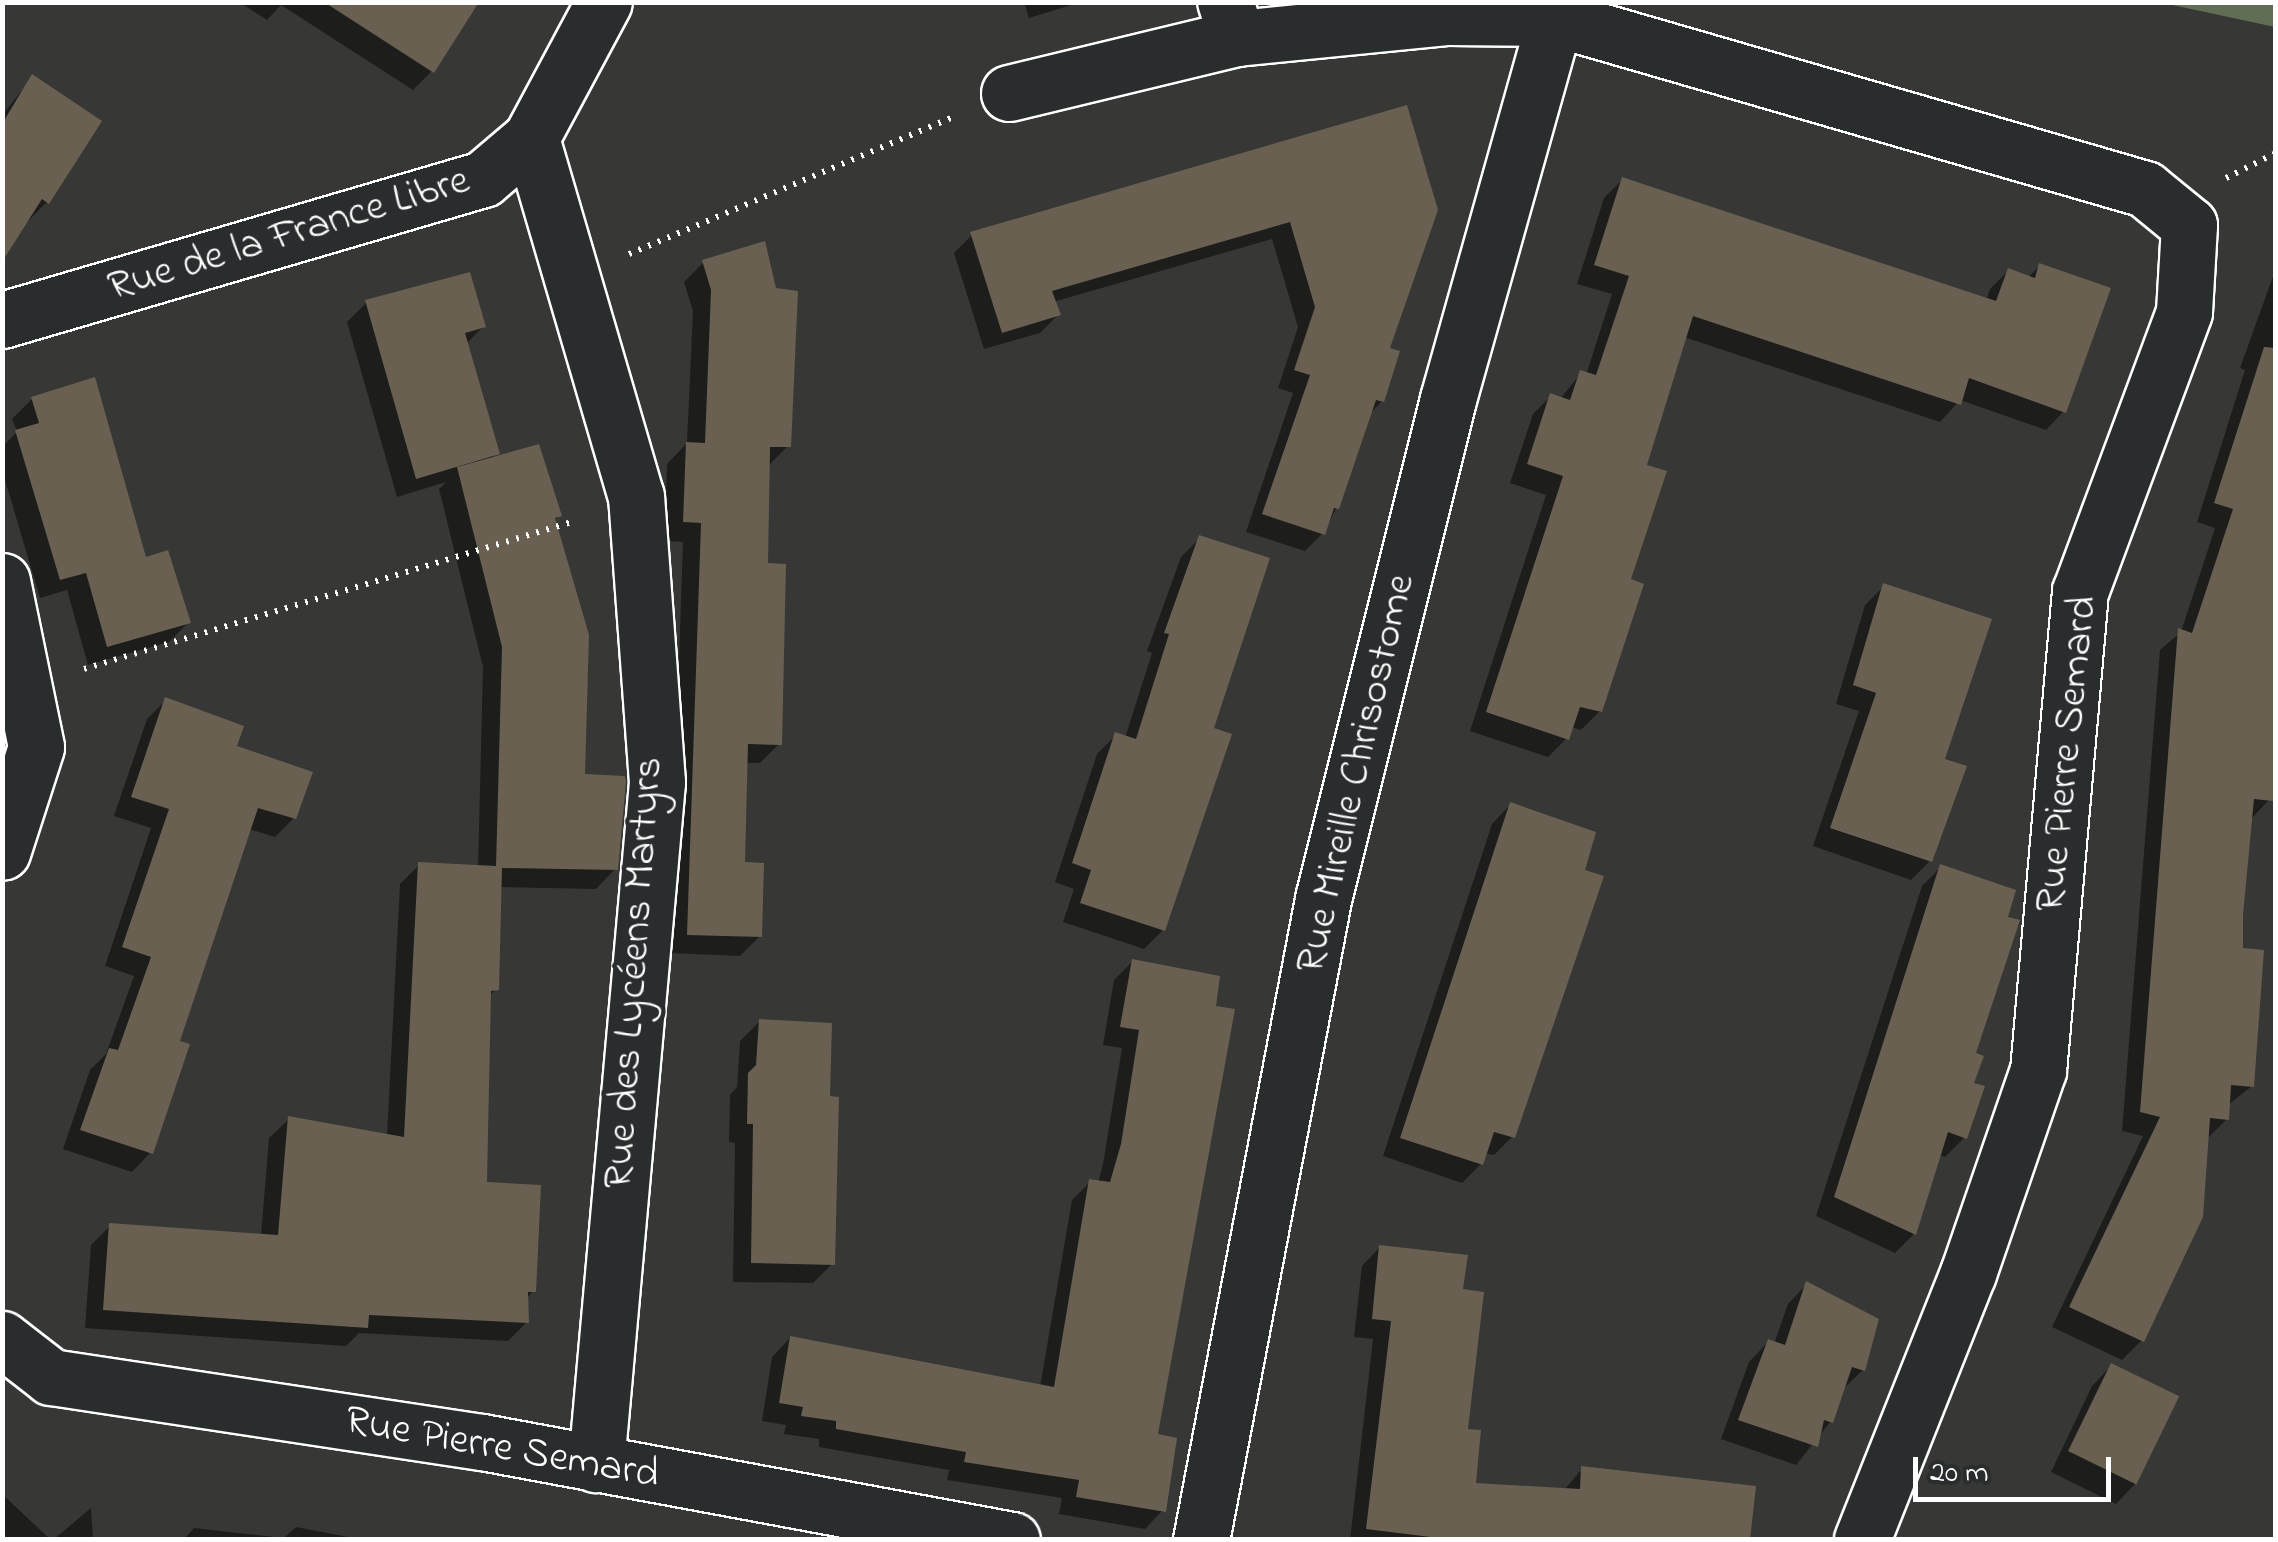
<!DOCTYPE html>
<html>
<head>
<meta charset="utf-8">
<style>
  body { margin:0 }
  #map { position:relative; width:2278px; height:1542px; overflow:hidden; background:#373735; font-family:"Indie Flower",sans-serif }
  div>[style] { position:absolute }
  .green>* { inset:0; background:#616e56 }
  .shadow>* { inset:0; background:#0007 }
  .building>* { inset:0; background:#696051; transform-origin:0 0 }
  .path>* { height:6px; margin-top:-3px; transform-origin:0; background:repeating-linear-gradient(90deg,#fff 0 2.5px,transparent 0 10.5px) }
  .roads { filter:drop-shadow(2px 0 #fff) drop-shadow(-2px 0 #fff) drop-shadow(0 2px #fff) drop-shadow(0 -2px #fff) }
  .minor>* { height:55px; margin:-27.5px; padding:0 27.5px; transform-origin:27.5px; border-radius:27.5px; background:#2a2d2e }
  span { translate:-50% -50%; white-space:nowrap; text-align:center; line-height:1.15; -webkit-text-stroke:9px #2a2d2e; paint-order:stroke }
  .street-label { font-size:42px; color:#fff }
  .frame { position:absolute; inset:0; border:5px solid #fff; pointer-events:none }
  .scale { position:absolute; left:1913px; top:1457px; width:198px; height:45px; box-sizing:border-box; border:5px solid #fff; border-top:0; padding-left:12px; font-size:30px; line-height:35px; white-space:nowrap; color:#fff; -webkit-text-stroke:8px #2a2d2e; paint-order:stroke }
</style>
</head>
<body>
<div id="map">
  <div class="green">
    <i style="clip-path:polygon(2163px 3px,2275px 3px,2275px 27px)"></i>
  </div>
  <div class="shadow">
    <i style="clip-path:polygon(239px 2px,476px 2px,432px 71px,413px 90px,281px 5px,267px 20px)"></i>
    <i style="clip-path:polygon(1024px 2px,1081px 2px,1029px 18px)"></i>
    <i style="clip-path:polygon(33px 77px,47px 202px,2px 247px,2px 115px)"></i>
    <i style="clip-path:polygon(1405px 108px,1382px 401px,1368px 416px,1337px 507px,1323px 533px,1305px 551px,1246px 532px,1293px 393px,1278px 388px,1298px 327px,1272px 239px,1053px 302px,1058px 315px,1040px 333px,984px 349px,954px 253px,972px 235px)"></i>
    <i style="clip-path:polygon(1623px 179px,1986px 301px,1990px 289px,2008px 271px,2028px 278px,2040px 265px,2064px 411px,2046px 430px,1960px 400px,1940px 422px,1684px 337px,1644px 466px,1628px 580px,1600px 711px,1581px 730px,1571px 727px,1567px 738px,1548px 757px,1470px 731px,1546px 495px,1510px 483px,1533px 414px,1551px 396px,1560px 399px,1581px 373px,1586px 375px,1612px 294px,1577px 284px,1604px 198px)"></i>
    <i style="clip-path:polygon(703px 263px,788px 446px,769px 465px,766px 565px,779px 744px,760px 763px,745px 763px,743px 865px,760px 936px,740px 956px,669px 953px,683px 542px,665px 541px,667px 464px,687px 443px,693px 311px,684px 282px)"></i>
    <i style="clip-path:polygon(2276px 268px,2276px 641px,2270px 799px,2250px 820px,2240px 951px,2252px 1086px,2228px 1105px,2227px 1119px,2208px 1138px,2141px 1341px,2122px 1360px,2052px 1327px,2143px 1136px,2122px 1131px,2160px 650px,2181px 632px,2215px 528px,2197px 522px,2245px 370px,2240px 368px)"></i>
    <i style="clip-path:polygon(366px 303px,484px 326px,466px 344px,497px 453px,490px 460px,559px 515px,554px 521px,582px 777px,615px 869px,596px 889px,499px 887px,496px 989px,489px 996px,484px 1184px,534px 1290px,526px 1299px,527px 1322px,508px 1341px,359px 1333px,346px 1346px,85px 1328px,91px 1245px,110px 1226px,261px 1236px,269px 1138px,289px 1119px,387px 1136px,400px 884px,419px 865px,478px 868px,483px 667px,439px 489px,446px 482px,397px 497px,347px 322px)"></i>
    <i style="clip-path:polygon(32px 399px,188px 623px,169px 642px,88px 665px,67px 590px,40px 598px,2px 470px,2px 447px,17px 432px,12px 419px)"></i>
    <i style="clip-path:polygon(1200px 538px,1211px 729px,1163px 930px,1144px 949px,1063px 922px,1074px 889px,1055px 882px,1097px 754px,1116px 735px,1125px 738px,1152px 653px,1147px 651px,1181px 557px)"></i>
    <i style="clip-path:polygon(1884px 586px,1942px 760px,1930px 861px,1911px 880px,1813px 846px,1859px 711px,1836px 704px,1865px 605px)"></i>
    <i style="clip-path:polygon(166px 700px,234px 748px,294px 818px,275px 837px,249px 829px,177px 1043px,150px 1153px,132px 1172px,63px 1149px,90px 1070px,106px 1054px,134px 976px,105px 966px,151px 828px,114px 816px,147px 719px)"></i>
    <i style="clip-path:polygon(1510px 805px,1513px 1136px,1494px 1155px,1485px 1153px,1481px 1164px,1462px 1183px,1383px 1156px,1492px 824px)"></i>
    <i style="clip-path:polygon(1941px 867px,1973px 1055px,1971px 1085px,1964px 1138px,1945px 1157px,1939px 1155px,1914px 1234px,1895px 1253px,1816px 1216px,1922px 886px)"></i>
    <i style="clip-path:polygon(1132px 962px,1217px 978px,1155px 1436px,1163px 1510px,1145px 1529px,1059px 1514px,1062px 1498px,947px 1480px,949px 1470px,819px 1447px,819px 1439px,784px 1434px,786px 1425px,762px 1421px,772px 1357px,790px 1338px,1040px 1387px,1072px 1200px,1090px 1182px,1098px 1183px,1103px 1164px,1122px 1048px,1103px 1045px,1114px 980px)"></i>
    <i style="clip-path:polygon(760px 1021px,832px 1264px,813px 1283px,733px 1282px,735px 1143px,729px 1142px,730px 1095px,737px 1087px,740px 1041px)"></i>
    <i style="clip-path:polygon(1380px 1247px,1460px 1291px,1465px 1431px,1473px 1485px,1563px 1491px,1582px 1469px,1748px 1540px,1350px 1540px,1373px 1339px,1354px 1337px,1362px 1266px)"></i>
    <i style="clip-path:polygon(1807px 1284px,1863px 1370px,1843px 1389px,1831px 1421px,1796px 1465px,1721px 1439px,1749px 1362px,1768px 1342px,1774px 1344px,1788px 1304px)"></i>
    <i style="clip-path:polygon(2111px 1366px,2135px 1484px,2116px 1504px,2051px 1472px,2092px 1386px)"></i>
    <i style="clip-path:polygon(2px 1494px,51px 1540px,2px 1540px)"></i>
    <i style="clip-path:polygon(91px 1508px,93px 1540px,53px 1540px)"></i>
    <i style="clip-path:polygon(296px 1527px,364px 1540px,183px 1540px,194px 1528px,284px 1538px)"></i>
  </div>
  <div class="building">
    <i style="clip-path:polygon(324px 2px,479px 2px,434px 73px)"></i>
    <i style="clip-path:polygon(32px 74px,102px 121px,49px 204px,42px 199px,2px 262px,2px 124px)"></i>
    <i style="clip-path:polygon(1407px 105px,1438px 210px,1390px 348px,1400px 351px,1384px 402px,1376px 400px,1339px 509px,1334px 508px,1325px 535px,1262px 514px,1310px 375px,1294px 370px,1315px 307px,1290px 222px,1052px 291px,1061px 315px,1002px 333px,970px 232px)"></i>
    <i style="clip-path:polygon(1622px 177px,1996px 301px,2008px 268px,2035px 278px,2039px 263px,2111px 288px,2066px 413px,1969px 378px,1961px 405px,1693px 316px,1647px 465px,1667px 471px,1631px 579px,1644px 584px,1602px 712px,1580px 707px,1569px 740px,1486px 712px,1563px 476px,1527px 464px,1550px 393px,1570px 400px,1580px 370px,1596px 375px,1629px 276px,1594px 265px)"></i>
    <i style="clip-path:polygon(765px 241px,776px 288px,798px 291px,791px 447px,770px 447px,768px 563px,786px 564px,782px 745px,748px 744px,745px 862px,764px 863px,762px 937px,687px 935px,701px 523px,683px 522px,686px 442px,705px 443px,711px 290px,702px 260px)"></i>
    <i style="clip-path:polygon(470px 272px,486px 327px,465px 333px,500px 454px,416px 479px,365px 300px)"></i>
    <i style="clip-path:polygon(2264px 347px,2276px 348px,2276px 772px,2273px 801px,2254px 799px,2243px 915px,2243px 948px,2264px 950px,2254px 1087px,2231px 1085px,2229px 1120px,2210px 1118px,2203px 1217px,2144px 1342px,2069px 1307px,2160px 1117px,2140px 1112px,2178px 628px,2192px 633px,2233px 509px,2214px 503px)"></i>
    <i style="clip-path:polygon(95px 377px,146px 557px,168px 550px,191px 623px,107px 647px,86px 573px,60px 580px,15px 430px,39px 423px,31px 397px)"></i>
    <i style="clip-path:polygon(539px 444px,562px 516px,555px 518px,589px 635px,585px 774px,625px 776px,626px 782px,618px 870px,502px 868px,499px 990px,491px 991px,487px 1182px,541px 1185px,536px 1292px,528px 1292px,529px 1323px,369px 1315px,368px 1328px,103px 1310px,109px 1223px,278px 1235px,288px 1116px,404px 1137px,418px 862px,496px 866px,502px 647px,457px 467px)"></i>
    <i style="clip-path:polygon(1199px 535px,1270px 558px,1214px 728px,1232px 734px,1165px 931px,1080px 903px,1091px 870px,1072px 863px,1115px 732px,1136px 739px,1169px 634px,1164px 633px)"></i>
    <i style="clip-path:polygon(1883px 583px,1992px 619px,1945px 759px,1967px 766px,1932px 862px,1830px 828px,1876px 693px,1853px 685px)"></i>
    <i style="clip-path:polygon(165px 697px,244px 726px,237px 746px,313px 772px,296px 819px,258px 808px,180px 1041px,190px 1044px,153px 1154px,80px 1130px,109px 1048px,118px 1050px,151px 957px,122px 947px,169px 809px,131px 797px)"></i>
    <i style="clip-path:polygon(1510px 802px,1596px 832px,1585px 870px,1604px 876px,1515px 1138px,1494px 1132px,1483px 1165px,1400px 1138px)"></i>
    <i style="clip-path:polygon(1940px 864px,2016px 890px,2008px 917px,2020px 920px,1976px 1053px,1984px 1056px,1974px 1083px,1985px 1086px,1967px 1139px,1948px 1132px,1916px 1235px,1834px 1197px)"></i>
    <i style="clip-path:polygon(1132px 959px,1220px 976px,1216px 1006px,1235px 1009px,1158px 1434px,1177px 1438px,1166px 1512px,1076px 1497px,1079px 1480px,964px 1462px,966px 1452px,836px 1429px,836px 1421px,801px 1416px,803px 1407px,779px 1403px,790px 1336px,1054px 1387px,1089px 1179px,1110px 1182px,1121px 1144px,1139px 1030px,1120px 1027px)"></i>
    <i style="clip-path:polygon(759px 1019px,832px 1023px,830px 1096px,839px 1097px,835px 1265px,751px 1263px,753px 1124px,747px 1124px,748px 1073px,756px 1065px)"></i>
    <i style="clip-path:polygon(1379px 1245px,1468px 1255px,1463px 1289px,1484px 1292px,1468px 1429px,1481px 1430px,1476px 1483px,1580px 1489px,1581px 1466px,1756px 1486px,1750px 1540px,1455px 1540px,1366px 1529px,1391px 1321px,1372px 1319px)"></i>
    <i style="clip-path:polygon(1806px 1281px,1879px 1319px,1865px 1371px,1852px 1367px,1833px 1423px,1824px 1420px,1818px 1447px,1738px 1420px,1768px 1339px,1785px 1345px)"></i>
    <i style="left:2111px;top:1363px;width:76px;height:98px;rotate:26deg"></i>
  </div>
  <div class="path">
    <i style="left:2226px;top:178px;width:56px;rotate:-26.6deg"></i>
    <i style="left:629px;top:254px;width:352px;rotate:-22.9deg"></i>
    <i style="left:84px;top:669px;width:513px;rotate:-16.77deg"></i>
  </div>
  <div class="roads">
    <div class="minor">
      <i style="left:1237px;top:38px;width:212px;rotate:-5.7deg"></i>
      <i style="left:1448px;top:17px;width:107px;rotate:0.5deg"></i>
      <i style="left:1555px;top:18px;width:614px;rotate:16.16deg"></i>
      <i style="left:2145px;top:189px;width:57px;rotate:39.3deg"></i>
      <i style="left:2189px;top:225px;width:87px;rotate:93.3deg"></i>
      <i style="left:2184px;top:312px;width:298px;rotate:110.4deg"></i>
      <i style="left:2080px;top:591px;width:481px;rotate:95deg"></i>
      <i style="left:2038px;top:1070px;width:215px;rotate:109deg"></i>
      <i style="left:1968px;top:1273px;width:287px;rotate:111.7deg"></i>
      <i style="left:1009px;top:93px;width:235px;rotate:-13.6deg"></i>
      <i style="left:1237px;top:38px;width:38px;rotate:-108deg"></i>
      <i style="left:531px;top:138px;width:373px;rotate:73.7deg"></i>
      <i style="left:636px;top:496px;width:287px;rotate:85.8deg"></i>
      <i style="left:657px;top:782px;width:685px;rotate:95.11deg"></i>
      <i style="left:2px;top:320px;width:501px;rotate:-16.34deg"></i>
      <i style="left:483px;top:179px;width:63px;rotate:-40.5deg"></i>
      <i style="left:531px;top:138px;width:154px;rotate:-61.8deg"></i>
      <i style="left:2px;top:581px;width:169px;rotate:78.4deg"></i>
      <i style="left:36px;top:747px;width:110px;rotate:107.9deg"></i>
      <i style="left:2px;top:1339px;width:62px;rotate:37.8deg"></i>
      <i style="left:51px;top:1377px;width:436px;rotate:8.6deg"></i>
      <i style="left:482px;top:1442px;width:539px;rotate:10.48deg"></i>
      <i style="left:1201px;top:1540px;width:653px;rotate:-79.22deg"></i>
      <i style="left:1323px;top:899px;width:515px;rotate:-75.96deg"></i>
      <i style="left:1448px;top:399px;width:396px;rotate:-74.3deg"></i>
    </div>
  </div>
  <div class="street-label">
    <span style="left:289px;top:235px;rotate:-17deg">Rue de la France Libre</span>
    <span style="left:2068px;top:754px;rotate:-84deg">Rue Pierre Semard</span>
    <span style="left:1357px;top:774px;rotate:-77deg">Rue Mireille Chrisostome</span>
    <span style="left:635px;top:973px;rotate:-86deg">Rue des Lycéens Martyrs</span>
    <span style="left:502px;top:1449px;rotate:10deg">Rue Pierre Semard</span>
  </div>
  <div class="frame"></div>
  <div class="scale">20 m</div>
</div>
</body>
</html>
